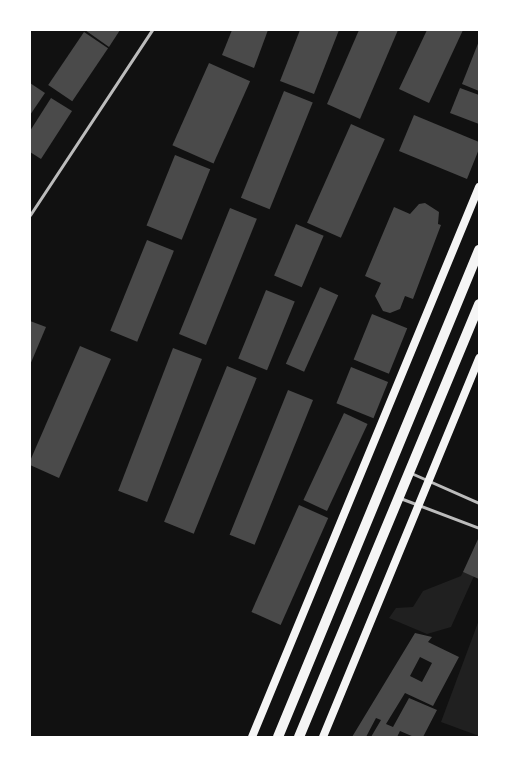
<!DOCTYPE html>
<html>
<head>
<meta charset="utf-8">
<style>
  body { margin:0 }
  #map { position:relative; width:509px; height:767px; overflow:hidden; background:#111; font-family:Overpass,sans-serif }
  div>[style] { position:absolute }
  .green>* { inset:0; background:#202020 }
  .building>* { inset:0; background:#4a4a4a; transform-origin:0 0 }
  .service>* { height:3px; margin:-1.5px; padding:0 1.5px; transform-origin:1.5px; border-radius:1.5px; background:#bcbcbc }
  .secondary>* { height:8px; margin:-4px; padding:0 4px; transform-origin:4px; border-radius:4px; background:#f5f5f5 }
  .primary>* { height:10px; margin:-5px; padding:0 5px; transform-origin:5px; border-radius:5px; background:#f5f5f5 }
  span { translate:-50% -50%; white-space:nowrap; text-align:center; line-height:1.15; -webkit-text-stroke:4px #fff; paint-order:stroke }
  .frame { position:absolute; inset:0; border:31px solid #fff; pointer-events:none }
</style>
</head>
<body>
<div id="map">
  <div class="green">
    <i style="clip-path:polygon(463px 572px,474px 576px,451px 627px,427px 634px,389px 618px,396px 608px,413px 607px,423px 591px,461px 576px)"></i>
    <i style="clip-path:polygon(479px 620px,479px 736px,441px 722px)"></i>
  </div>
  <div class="building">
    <i style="clip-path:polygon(85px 30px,120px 30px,109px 47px)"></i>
    <i style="clip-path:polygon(232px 30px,268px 30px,254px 68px,222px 55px)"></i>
    <i style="clip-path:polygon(300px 30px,339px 30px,314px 94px,280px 81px)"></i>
    <i style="clip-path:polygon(359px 30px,398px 30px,360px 119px,327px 104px)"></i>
    <i style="clip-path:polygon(427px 30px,463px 30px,429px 103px,399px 89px)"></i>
    <i style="left:84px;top:32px;width:29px;height:64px;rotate:34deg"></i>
    <i style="clip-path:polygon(479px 41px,479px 91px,462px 84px)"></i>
    <i style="left:209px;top:63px;width:45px;height:90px;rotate:24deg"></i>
    <i style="clip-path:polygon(30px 83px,45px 93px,30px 115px)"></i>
    <i style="clip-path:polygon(460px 88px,479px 95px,479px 124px,450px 113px)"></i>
    <i style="left:284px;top:91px;width:31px;height:115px;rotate:22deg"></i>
    <i style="clip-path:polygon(51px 98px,72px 111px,41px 159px,30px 152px,30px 131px)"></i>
    <i style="clip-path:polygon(414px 115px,479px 142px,479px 149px,467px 179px,399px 151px)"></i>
    <i style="left:351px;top:124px;width:37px;height:108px;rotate:24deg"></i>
    <i style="left:175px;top:155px;width:38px;height:76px;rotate:22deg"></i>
    <i style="clip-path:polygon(425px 203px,439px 212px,438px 224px,441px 225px,413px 299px,405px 296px,400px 309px,390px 313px,383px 311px,375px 296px,381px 283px,365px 276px,394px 207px,410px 214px,419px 204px)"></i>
    <i style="left:230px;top:208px;width:29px;height:136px;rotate:22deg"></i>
    <i style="left:296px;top:224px;width:30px;height:56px;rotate:23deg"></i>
    <i style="left:147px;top:240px;width:29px;height:98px;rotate:22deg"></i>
    <i style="left:320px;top:287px;width:20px;height:84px;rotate:24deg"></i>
    <i style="left:266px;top:290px;width:31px;height:74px;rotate:22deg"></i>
    <i style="left:372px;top:314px;width:38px;height:49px;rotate:22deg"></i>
    <i style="clip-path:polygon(30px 321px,46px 327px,30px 365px)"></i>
    <i style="clip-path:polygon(80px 346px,111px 359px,59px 478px,30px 465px,30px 461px)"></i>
    <i style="left:173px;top:348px;width:31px;height:153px;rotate:21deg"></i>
    <i style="left:227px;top:366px;width:32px;height:168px;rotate:22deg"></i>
    <i style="left:351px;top:367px;width:40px;height:39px;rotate:22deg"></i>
    <i style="left:288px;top:390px;width:27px;height:156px;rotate:22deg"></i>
    <i style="left:344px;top:413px;width:26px;height:96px;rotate:25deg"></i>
    <i style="left:299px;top:505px;width:32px;height:117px;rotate:24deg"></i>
    <i style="clip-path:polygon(479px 537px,479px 579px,463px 572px)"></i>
    <i style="clip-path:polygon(evenodd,415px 633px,432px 637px,428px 642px,459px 657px,433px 706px,405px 693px,386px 724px,393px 727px,409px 698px,437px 710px,423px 737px,414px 737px,400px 731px,397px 737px,371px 737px,381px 720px,376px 718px,366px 737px,352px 737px,415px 633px,420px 657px,432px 663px,422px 682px,410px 676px,420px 657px)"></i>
  </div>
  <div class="service">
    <i style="left:30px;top:215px;width:222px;rotate:-56.6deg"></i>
    <i style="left:411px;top:473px;width:74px;rotate:23.8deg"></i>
    <i style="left:400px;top:498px;width:85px;rotate:20.8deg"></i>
  </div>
  <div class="secondary">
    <i style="left:252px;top:737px;width:595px;rotate:-67.57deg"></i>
    <i style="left:323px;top:737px;width:410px;rotate:-67.6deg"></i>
  </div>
  <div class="primary">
    <i style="left:278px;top:737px;width:527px;rotate:-67.57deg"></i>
    <i style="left:299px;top:737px;width:469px;rotate:-67.4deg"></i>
  </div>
  <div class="frame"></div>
</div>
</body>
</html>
